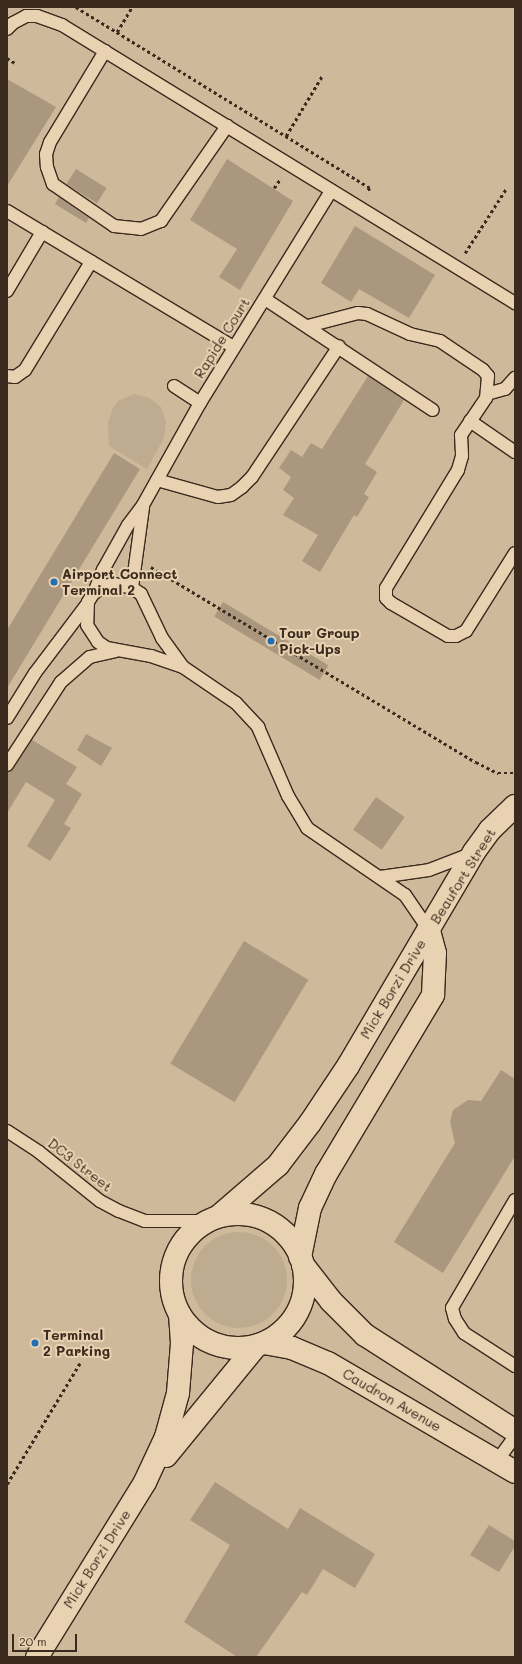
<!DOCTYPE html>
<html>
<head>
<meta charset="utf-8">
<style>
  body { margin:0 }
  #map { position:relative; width:522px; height:1664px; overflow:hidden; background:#dec8a8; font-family:Mali,sans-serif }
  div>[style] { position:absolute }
  .built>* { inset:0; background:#ceb99b; transform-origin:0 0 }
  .green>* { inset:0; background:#bfab8f }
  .round { border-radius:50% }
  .building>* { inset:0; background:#aa977e; transform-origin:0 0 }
  .path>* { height:2.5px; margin-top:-1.25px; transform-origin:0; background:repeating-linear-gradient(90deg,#3b2a1e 0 3px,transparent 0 6px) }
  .roads { filter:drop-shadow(1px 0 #3b2a1e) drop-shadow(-1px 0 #3b2a1e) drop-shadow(0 1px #3b2a1e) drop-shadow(0 -1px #3b2a1e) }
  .service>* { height:12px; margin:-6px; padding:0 6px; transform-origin:6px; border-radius:6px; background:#e8d2b1 }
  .tertiary>* { height:22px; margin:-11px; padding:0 11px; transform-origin:11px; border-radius:11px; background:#e8d2b1 }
  .tertiary>.ring { margin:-11px; padding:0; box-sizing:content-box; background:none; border:22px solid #e8d2b1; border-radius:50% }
  .dots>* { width:11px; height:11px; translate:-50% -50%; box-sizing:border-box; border:2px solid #e8d2b1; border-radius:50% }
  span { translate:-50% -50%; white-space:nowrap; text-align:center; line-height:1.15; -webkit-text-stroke:4px #e8d2b1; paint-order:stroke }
  .street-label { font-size:14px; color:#3b2a1e }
  .poi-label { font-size:14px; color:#3b2a1e; font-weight:700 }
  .left { translate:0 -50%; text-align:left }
  .frame { position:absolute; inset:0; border:8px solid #3b2a1e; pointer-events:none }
  .scale { position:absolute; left:12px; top:1634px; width:65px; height:18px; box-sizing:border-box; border:2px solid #3b2a1e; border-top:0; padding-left:5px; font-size:12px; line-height:14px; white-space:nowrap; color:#3b2a1e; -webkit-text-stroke:3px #e8d2b1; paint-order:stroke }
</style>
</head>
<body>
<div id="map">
  <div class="built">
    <i style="left:7px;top:7px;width:508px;height:1650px"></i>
  </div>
  <div class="green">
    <i style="clip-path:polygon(134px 394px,149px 398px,161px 407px,166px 422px,164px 438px,147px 469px,109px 446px,108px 423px,113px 408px,118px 401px)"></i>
    <i class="round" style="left:191px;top:1232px;width:96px;height:96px"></i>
  </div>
  <div class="building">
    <i style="clip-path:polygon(7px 79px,56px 107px,7px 186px)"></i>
    <i style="clip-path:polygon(227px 159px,293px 201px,240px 290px,219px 277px,237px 249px,190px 220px)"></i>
    <i style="left:76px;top:169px;width:36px;height:18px;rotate:32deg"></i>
    <i style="clip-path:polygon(59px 197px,89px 218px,86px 223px,55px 204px)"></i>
    <i style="clip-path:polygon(355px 226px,435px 275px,409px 318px,359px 289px,351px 302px,321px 283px)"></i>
    <i style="clip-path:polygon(368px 376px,404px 400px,365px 464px,377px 472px,364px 494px,369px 497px,357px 517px,354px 515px,320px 572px,302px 561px,318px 535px,283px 515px,294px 498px,283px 490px,291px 477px,279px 468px,291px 450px,302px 457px,311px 443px,322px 449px)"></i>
    <i style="clip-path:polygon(114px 453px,140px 469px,7px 688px,7px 630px)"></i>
    <i style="left:223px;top:602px;width:123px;height:17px;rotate:31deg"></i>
    <i style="clip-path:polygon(86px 734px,112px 748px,101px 766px,77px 750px)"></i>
    <i style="clip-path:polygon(32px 740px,77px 767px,66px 784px,82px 794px,64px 824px,71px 828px,50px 861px,27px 846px,55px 800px,26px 782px,7px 813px,7px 772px,13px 769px)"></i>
    <i style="left:376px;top:797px;width:35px;height:40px;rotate:35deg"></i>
    <i style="left:244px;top:941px;width:75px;height:143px;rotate:31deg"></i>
    <i style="clip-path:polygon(501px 1070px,515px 1079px,515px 1156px,443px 1273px,394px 1242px,455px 1143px,450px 1122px,453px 1110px,468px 1100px,481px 1101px)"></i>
    <i style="clip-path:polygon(215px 1482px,288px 1529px,300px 1508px,375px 1554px,355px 1588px,323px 1569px,307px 1595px,302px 1592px,256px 1657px,237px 1657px,184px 1622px,230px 1545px,190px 1520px)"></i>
    <i style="clip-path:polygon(489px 1525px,515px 1541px,515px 1546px,499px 1572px,470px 1555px)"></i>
  </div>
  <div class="path">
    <i style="left:76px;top:7px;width:345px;rotate:31.6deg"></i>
    <i style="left:370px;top:188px;width:6px;rotate:121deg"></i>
    <i style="left:117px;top:32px;width:29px;rotate:-59deg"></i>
    <i style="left:7px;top:58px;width:9px;rotate:32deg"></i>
    <i style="left:286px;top:136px;width:70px;rotate:-59deg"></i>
    <i style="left:274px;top:188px;width:12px;rotate:-55deg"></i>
    <i style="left:465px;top:253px;width:76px;rotate:-57.4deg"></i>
    <i style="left:151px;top:567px;width:379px;rotate:31deg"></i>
    <i style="left:476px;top:762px;width:25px;rotate:27deg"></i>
    <i style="left:498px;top:773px;width:17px"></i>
    <i style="left:7px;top:1484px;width:141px;rotate:-58.9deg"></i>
  </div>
  <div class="roads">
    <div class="service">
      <i style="left:7px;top:29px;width:8px;rotate:-45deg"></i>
      <i style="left:13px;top:23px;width:15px;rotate:-28deg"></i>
      <i style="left:26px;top:16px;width:11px"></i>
      <i style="left:37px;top:16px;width:27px;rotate:20deg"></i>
      <i style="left:62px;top:25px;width:532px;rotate:31.54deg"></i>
      <i style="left:105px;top:51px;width:106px;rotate:121.1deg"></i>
      <i style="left:50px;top:142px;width:13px;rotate:108deg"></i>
      <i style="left:46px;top:154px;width:13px;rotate:86deg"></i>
      <i style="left:47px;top:167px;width:18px;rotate:71deg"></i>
      <i style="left:53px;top:184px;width:74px;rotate:34.5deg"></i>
      <i style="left:114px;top:226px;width:27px;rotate:6deg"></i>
      <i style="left:141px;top:229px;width:22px;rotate:-22deg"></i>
      <i style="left:161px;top:221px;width:116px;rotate:-55.2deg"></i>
      <i style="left:7px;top:211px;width:264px;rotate:31deg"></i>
      <i style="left:7px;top:291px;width:69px;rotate:-59.3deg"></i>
      <i style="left:265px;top:299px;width:201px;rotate:33.5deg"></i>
      <i style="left:308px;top:326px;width:52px;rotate:-14.6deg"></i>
      <i style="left:358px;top:313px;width:9px;rotate:6deg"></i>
      <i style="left:367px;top:314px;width:47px;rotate:24.9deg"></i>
      <i style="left:410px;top:334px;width:31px;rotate:13deg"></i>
      <i style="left:440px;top:341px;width:52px;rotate:34deg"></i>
      <i style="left:483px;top:370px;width:8px;rotate:50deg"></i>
      <i style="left:488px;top:376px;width:22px;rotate:95deg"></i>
      <i style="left:486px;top:398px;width:45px;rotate:124deg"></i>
      <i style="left:461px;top:435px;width:21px;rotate:87deg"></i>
      <i style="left:462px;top:456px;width:15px;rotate:106deg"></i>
      <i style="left:458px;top:470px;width:138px;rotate:121.4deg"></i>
      <i style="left:386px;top:588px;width:10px;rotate:90deg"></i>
      <i style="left:386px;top:598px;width:7px;rotate:45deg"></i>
      <i style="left:391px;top:603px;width:66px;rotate:30.1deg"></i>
      <i style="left:448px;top:636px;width:8px"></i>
      <i style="left:456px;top:636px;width:11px;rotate:-27deg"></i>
      <i style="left:466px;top:631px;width:92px;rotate:-57.9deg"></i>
      <i style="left:7px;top:376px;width:8px;rotate:7deg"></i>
      <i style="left:15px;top:377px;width:12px;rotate:-35deg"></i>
      <i style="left:25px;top:370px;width:127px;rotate:-58.6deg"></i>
      <i style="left:174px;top:386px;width:31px;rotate:33deg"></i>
      <i style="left:487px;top:394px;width:19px;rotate:-16deg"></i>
      <i style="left:505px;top:389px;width:15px;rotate:-48deg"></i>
      <i style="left:470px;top:421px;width:55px;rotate:34.6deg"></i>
      <i style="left:157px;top:480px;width:63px;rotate:15.6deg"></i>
      <i style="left:218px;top:497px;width:13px;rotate:-9deg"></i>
      <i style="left:231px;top:495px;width:14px;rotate:-36deg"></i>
      <i style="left:242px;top:487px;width:14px;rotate:-45deg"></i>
      <i style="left:252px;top:477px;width:157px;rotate:-56.4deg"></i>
      <i style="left:132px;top:588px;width:81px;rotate:-82.2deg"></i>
      <i style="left:94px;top:593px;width:25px;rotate:-69deg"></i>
      <i style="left:103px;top:570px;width:51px;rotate:-60.9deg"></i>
      <i style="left:128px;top:525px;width:25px;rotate:-53deg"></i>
      <i style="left:143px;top:505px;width:117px;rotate:-60.8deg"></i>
      <i style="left:200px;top:403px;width:249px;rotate:-58.3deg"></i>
      <i style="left:183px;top:667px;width:36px;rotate:-126deg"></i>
      <i style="left:162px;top:638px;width:49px;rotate:-115.5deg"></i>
      <i style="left:141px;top:594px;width:11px;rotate:-146deg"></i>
      <i style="left:132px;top:588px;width:18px;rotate:-167deg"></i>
      <i style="left:114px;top:584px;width:10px;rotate:169deg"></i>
      <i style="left:104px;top:586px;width:14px;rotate:144deg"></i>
      <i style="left:93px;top:594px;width:9px;rotate:122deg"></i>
      <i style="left:88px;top:602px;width:23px;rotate:92deg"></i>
      <i style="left:87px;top:625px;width:20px;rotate:57deg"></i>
      <i style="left:98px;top:642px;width:11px;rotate:34deg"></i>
      <i style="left:107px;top:648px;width:45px;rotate:10.3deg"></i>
      <i style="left:151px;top:656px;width:34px;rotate:19deg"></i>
      <i style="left:183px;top:667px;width:64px;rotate:34.2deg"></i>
      <i style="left:236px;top:703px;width:33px;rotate:47deg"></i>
      <i style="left:258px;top:727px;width:75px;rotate:66.5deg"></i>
      <i style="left:288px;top:796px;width:37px;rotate:59deg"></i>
      <i style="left:307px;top:828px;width:119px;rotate:34.4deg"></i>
      <i style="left:405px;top:895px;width:42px;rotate:55.6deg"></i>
      <i style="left:7px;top:718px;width:53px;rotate:-58.1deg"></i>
      <i style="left:35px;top:673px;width:88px;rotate:-52.9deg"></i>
      <i style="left:7px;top:765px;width:99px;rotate:-57deg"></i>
      <i style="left:61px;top:682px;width:38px;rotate:-41deg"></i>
      <i style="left:90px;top:657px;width:26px;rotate:-13deg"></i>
      <i style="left:380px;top:877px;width:49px;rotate:-8.1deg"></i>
      <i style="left:429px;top:870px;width:45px;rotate:-20.9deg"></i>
      <i style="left:7px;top:1131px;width:38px;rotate:33deg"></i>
      <i style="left:39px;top:1152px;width:78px;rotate:38.8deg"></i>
      <i style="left:100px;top:1201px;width:21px;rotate:28deg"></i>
      <i style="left:119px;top:1211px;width:28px;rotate:21deg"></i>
      <i style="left:145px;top:1221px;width:64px"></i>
      <i style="left:515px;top:1200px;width:125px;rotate:120.3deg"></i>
      <i style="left:452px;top:1308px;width:11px;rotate:75deg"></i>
      <i style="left:455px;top:1319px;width:17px;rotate:57deg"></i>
      <i style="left:464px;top:1333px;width:61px;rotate:32.9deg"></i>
      <i style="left:497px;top:1461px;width:31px;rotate:-54deg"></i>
    </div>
    <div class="tertiary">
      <i class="ring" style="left:171px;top:1214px;width:112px;height:112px"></i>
      <i style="left:219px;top:1216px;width:78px;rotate:-40.8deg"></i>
      <i style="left:278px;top:1165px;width:53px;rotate:-52.7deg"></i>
      <i style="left:310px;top:1123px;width:69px;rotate:-56.3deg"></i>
      <i style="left:348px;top:1066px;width:248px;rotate:-59.5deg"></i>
      <i style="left:474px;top:852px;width:27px;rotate:-54deg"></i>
      <i style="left:490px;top:830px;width:35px;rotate:-44deg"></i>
      <i style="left:300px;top:1257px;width:50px;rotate:-78.5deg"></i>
      <i style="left:310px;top:1208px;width:38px;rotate:-65deg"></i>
      <i style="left:326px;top:1174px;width:209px;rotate:-59.1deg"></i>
      <i style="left:433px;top:995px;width:42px;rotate:-87.3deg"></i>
      <i style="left:435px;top:953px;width:24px;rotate:-105deg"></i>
      <i style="left:303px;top:1265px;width:46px;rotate:52.1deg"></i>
      <i style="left:331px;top:1301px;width:48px;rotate:45deg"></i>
      <i style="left:365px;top:1335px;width:178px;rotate:32.6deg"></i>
      <i style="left:264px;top:1343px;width:28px;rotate:10deg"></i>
      <i style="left:292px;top:1348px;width:39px;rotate:23deg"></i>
      <i style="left:328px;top:1363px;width:216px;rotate:30.2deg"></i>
      <i style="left:166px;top:1456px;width:142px;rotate:-50.7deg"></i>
      <i style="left:37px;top:1657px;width:206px;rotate:-58.3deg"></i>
      <i style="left:145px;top:1482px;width:50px;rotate:-65deg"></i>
      <i style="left:166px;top:1437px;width:46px;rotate:-74.7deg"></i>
      <i style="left:178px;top:1393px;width:50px;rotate:-85.4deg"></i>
      <i style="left:182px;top:1343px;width:27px;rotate:-94deg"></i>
    </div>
  </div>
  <div class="dots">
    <i style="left:54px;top:582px;background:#1f6fb2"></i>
    <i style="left:271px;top:641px;background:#1f6fb2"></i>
    <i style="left:35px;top:1343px;background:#1f6fb2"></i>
  </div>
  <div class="street-label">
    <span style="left:222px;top:338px;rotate:-58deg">Rapide Court</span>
    <span style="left:463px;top:876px;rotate:-58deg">Beaufort Street</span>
    <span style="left:393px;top:989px;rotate:-59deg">Mick Borzi Drive</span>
    <span style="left:80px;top:1165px;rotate:38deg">DC3 Street</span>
    <span style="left:392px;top:1400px;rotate:30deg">Caudron Avenue</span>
    <span style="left:97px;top:1559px;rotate:-58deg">Mick Borzi Drive</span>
  </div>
  <div class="poi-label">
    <span class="left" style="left:62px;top:582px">Airport Connect<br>Terminal 2</span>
    <span class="left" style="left:279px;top:641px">Tour Group<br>Pick-Ups</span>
    <span class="left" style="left:43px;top:1343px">Terminal<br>2 Parking</span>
  </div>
  <div class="frame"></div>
  <div class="scale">20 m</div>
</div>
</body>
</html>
